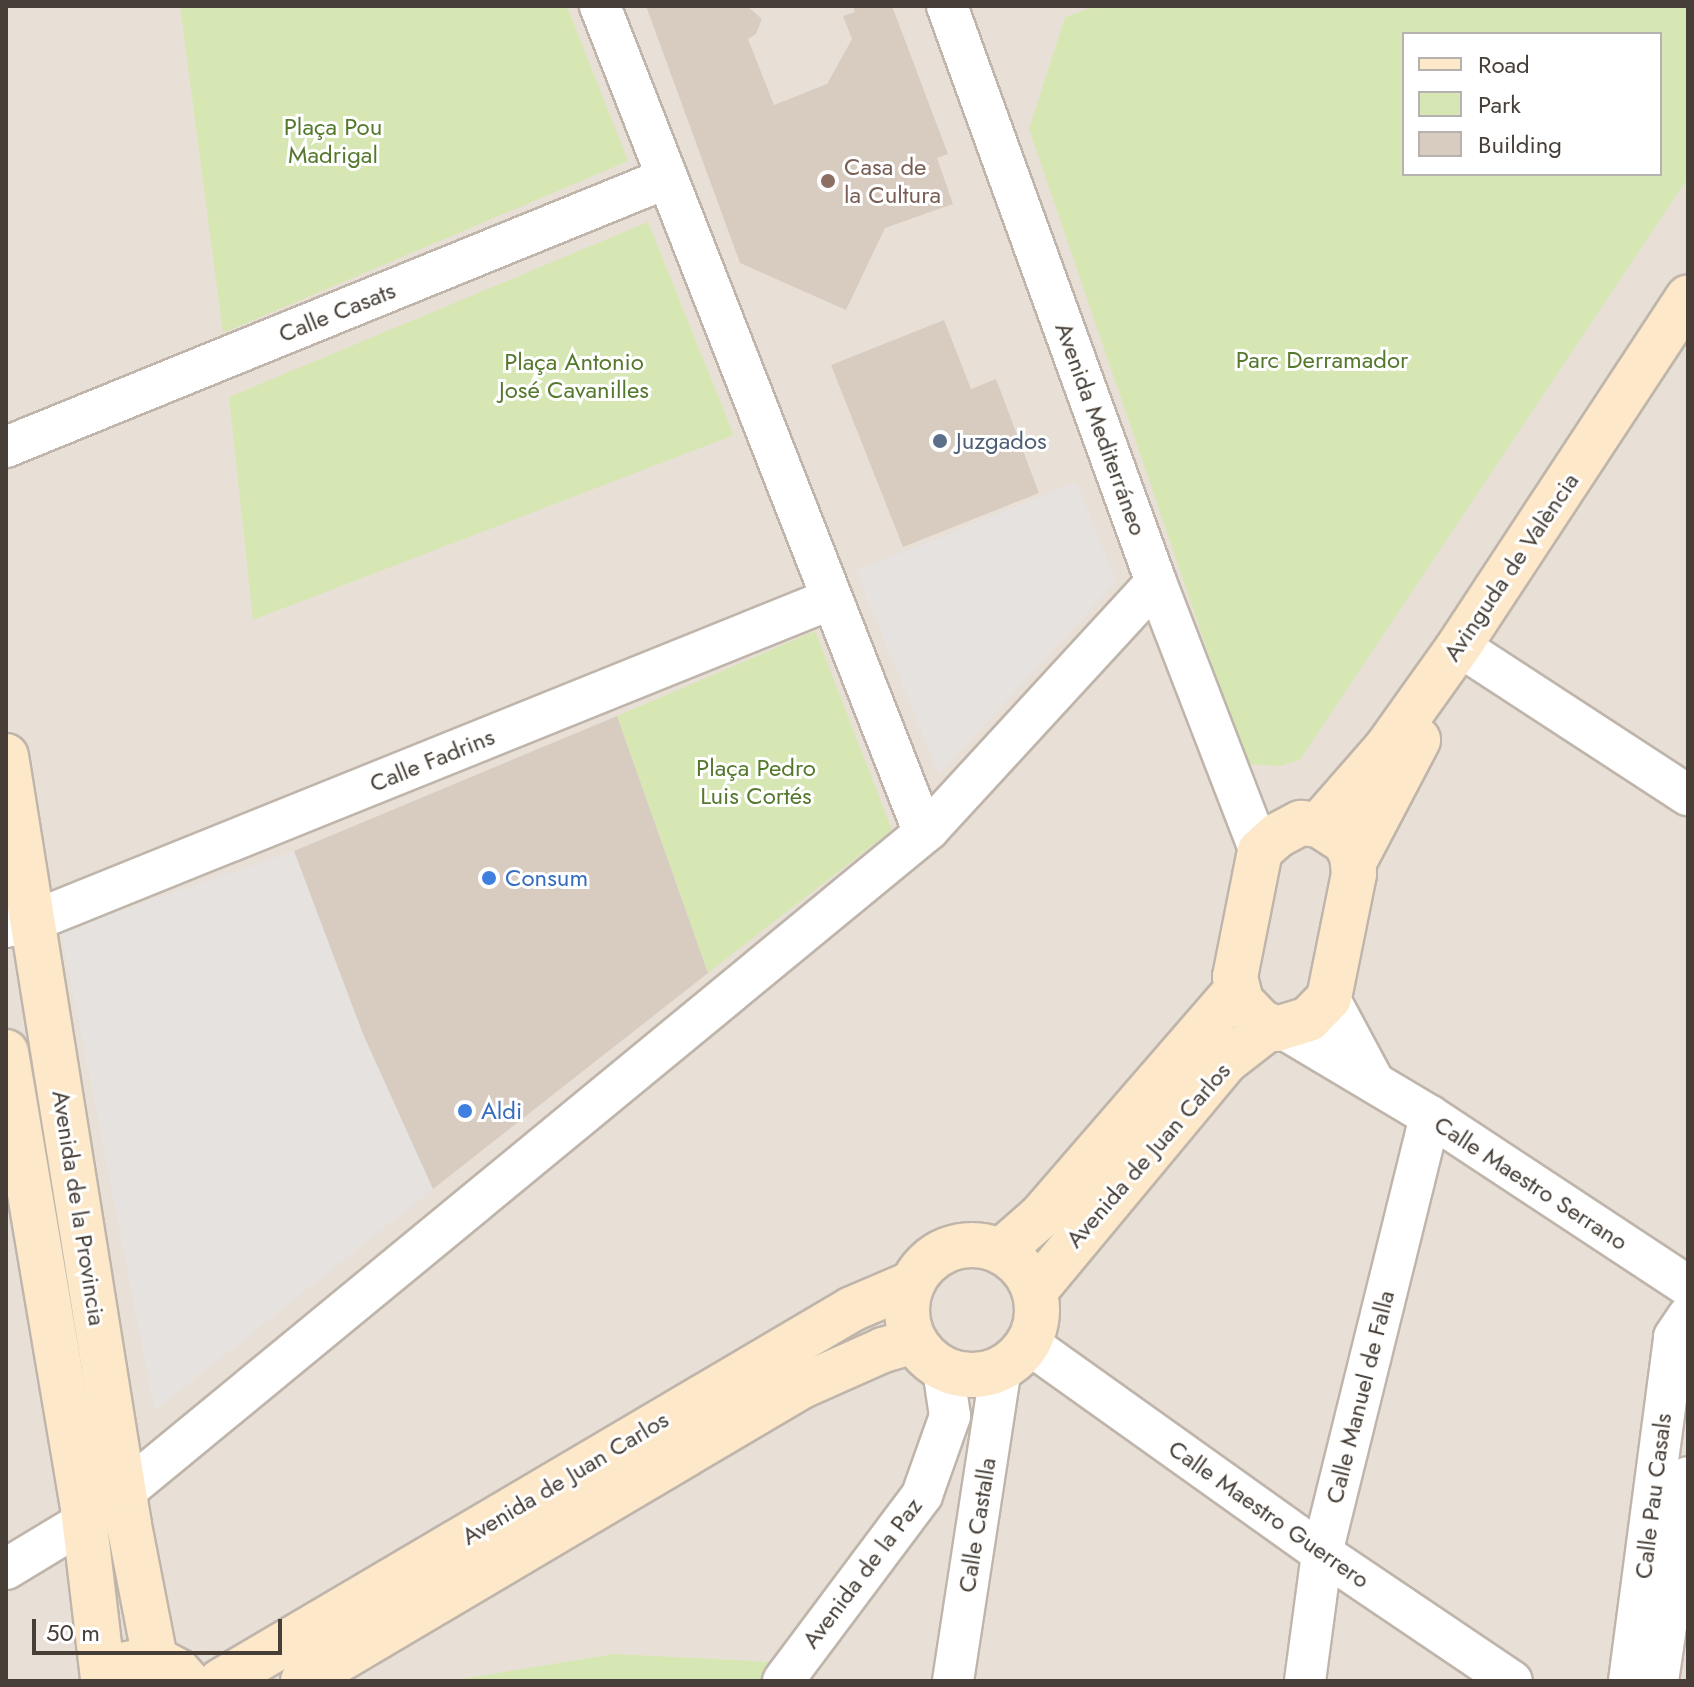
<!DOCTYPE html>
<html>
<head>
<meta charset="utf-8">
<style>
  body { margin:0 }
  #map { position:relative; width:1694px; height:1687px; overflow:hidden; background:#f4efe9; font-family:Jost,sans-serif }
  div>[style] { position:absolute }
  .residential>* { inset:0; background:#e8e0d7 }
  .green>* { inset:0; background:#d7e7b3 }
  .parking>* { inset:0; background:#e5e2e0 }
  .building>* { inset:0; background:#d8ccc1 }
  .roads { filter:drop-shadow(2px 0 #bfb5ab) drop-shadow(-2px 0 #bfb5ab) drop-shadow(0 2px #bfb5ab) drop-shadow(0 -2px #bfb5ab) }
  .street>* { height:40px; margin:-20px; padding:0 20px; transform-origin:20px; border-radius:20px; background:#fff }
  .secondary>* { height:44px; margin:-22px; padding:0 22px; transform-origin:22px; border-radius:22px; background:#fde9ca }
  .secondary>.ring { margin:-22px; padding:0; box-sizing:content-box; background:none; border:44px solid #fde9ca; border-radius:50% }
  .dots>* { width:22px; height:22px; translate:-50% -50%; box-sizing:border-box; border:4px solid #fff; border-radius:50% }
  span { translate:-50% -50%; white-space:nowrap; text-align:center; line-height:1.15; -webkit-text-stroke:6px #fff; paint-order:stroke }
  .park-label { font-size:24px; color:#54782c }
  .education-label { font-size:24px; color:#785e54 }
  .left { translate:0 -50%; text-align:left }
  .street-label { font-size:24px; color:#473f37 }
  .service-label { font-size:24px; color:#4e5e75 }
  .shop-label { font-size:24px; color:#366cbe }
  .frame { position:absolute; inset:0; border:8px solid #473f37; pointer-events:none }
  .legend { position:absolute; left:1402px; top:32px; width:260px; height:144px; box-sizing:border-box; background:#fff; border:2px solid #b5b2af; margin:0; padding:10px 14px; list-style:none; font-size:24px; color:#473f37 }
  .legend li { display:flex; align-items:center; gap:16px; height:40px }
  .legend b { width:40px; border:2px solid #b5b2af }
  .scale { position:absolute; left:32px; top:1619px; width:250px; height:36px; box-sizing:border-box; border:4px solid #473f37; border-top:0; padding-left:10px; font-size:24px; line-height:28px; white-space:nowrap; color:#473f37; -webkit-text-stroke:6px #fff; paint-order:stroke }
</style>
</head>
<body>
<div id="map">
  <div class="residential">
    <i style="clip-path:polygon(evenodd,6px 6px,1688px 6px,1688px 1681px,6px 1681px,6px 6px,1404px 34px,1660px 34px,1660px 174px,1404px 174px,1404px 34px)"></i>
  </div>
  <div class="green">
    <i style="clip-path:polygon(180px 6px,567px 6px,628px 161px,223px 333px)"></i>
    <i style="clip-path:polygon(evenodd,1097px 6px,1688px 6px,1688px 178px,1300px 760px,1280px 766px,1246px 764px,1029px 129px,1065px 17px,1097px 6px,1404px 34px,1660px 34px,1660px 174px,1404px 174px,1404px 34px)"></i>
    <i style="clip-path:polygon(648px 222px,734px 435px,253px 620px,229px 397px)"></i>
    <i style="clip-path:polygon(815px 631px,892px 830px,708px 973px,617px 716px)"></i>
    <i style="clip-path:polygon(614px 1654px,794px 1663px,783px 1681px,448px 1681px)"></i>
  </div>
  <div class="parking">
    <i style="clip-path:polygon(1076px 482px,1116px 581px,939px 774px,856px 571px)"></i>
    <i style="clip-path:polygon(294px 851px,433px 1189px,155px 1410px,61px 931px)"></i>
  </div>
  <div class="building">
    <i style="clip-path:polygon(646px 6px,747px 6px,762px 19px,756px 34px,748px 39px,774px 105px,827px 84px,852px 39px,843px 16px,855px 12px,853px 6px,892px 6px,948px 154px,937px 158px,953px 204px,885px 228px,846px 310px,740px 263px)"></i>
    <i style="clip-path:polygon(944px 320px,971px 389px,996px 379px,1039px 493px,903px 547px,831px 365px)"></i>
    <i style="clip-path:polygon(617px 716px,708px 973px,433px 1189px,363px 1034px,294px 851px)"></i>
  </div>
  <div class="roads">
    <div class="street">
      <i style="left:600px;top:6px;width:888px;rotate:68.61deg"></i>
      <i style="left:947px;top:6px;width:613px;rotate:70.06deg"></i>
      <i style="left:1156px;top:582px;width:288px;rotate:68.9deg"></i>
      <i style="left:6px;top:447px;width:714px;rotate:-22.14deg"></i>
      <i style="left:1459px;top:646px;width:273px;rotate:33.1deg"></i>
      <i style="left:6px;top:927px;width:28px;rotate:-13deg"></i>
      <i style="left:33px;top:921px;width:861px;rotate:-21.97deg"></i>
      <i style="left:1329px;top:998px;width:93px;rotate:61.8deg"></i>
      <i style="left:1284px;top:1029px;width:170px;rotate:30.8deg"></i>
      <i style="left:1430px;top:1116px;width:309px;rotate:33.4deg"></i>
      <i style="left:1029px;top:1344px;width:360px;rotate:35.5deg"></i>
      <i style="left:1322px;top:1553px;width:229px;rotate:34deg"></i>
      <i style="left:124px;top:1492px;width:1043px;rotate:-39.47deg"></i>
      <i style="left:929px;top:829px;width:335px;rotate:-47.4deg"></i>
      <i style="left:6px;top:1569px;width:91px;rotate:-31.1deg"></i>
      <i style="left:783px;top:1681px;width:232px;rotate:-53.2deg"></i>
      <i style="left:922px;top:1495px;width:84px;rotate:-70.5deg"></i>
      <i style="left:950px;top:1416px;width:48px;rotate:-98.5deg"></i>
      <i style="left:953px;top:1681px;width:316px;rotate:-81.3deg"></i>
      <i style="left:1305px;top:1681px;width:129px;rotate:-82.4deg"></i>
      <i style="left:1322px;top:1553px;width:450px;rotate:-76.1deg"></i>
      <i style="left:1629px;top:1681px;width:347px;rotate:-82.5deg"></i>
      <i style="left:1674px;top:1337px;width:25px;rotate:-56deg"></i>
      <i style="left:1658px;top:1681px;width:206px;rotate:-81.6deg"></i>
    </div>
    <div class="secondary">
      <i style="left:6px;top:756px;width:779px;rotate:80.91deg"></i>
      <i style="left:129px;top:1525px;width:136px;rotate:79deg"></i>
      <i style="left:1301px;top:823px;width:18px;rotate:6deg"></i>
      <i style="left:1319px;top:825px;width:31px;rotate:33deg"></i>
      <i style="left:1345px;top:842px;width:15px;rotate:62deg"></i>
      <i style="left:1352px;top:855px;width:19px;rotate:84deg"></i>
      <i style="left:1354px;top:874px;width:126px;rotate:101.4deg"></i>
      <i style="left:1329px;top:998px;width:29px;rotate:134deg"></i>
      <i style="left:1309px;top:1019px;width:34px;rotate:163deg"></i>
      <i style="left:1277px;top:1029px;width:17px;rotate:-156deg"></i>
      <i style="left:1261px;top:1022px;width:29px;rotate:-134deg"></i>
      <i style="left:1241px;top:1001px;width:25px;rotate:-104deg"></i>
      <i style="left:1235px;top:977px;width:128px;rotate:-78.8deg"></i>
      <i style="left:1260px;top:851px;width:24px;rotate:-42deg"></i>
      <i style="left:1278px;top:835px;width:26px;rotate:-28deg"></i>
      <i style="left:1319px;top:825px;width:103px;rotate:-48.9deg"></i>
      <i style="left:1387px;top:747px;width:124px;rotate:-54.5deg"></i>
      <i style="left:1459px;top:646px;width:417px;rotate:-56.7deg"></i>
      <i style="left:1354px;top:862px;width:138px;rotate:-62.3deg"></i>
      <i style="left:6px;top:1052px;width:462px;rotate:80.4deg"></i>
      <i style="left:83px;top:1508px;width:172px;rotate:83.3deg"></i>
      <i class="ring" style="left:907px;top:1245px;width:86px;height:86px"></i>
      <i style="left:1001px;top:1251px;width:53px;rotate:-41.2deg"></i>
      <i style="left:1041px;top:1216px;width:298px;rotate:-49.1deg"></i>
      <i style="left:1035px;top:1291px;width:298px;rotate:-50.3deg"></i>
      <i style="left:1225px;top:1062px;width:57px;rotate:-37.9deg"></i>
      <i style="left:127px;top:1664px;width:28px;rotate:-10deg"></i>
      <i style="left:155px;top:1659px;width:26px;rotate:28deg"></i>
      <i style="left:178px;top:1671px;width:13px;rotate:48deg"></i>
      <i style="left:221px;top:1681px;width:732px;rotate:-30.52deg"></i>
      <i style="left:852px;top:1309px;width:66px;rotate:-23.1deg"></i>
      <i style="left:303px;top:1681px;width:577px;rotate:-30.61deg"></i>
      <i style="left:800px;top:1387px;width:91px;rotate:-24deg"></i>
      <i style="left:883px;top:1350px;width:32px;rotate:-16deg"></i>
    </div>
  </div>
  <div class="dots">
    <i style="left:828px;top:181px;background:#8d6e63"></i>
    <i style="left:940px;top:441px;background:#5c6f8a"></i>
    <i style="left:489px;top:878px;background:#3f7fe0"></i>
    <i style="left:465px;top:1111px;background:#3f7fe0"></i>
  </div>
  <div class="park-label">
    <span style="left:333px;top:141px">Plaça Pou<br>Madrigal</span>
    <span style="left:1322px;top:360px">Parc Derramador</span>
    <span style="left:574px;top:376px">Plaça Antonio<br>José Cavanilles</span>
    <span style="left:756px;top:782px">Plaça Pedro<br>Luis Cortés</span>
  </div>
  <div class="education-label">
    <span class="left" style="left:844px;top:181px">Casa de<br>la Cultura</span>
  </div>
  <div class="street-label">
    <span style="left:337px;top:312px;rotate:-22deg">Calle Casats</span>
    <span style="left:1101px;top:429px;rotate:70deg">Avenida Mediterráneo</span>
    <span style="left:1511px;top:567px;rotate:-56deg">Avinguda de València</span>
    <span style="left:432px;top:760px;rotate:-22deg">Calle Fadrins</span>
    <span style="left:1148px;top:1155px;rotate:-49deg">Avenida de Juan Carlos</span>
    <span style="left:1531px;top:1183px;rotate:33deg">Calle Maestro Serrano</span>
    <span style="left:79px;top:1208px;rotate:81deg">Avenida de la Provincia</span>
    <span style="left:1360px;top:1397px;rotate:-76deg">Calle Manuel de Falla</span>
    <span style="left:565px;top:1478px;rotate:-31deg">Avenida de Juan Carlos</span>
    <span style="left:1653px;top:1496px;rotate:-83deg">Calle Pau Casals</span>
    <span style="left:1269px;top:1514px;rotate:35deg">Calle Maestro Guerrero</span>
    <span style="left:977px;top:1525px;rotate:-81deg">Calle Castalla</span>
    <span style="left:862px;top:1573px;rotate:-53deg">Avenida de la Paz</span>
  </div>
  <div class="service-label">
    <span class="left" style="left:956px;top:441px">Juzgados</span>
  </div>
  <div class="shop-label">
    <span class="left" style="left:505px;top:878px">Consum</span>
    <span class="left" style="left:481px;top:1111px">Aldi</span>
  </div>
  <div class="frame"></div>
  <ul class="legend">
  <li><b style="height:10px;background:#fde9ca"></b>Road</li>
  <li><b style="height:22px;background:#d7e7b3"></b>Park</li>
  <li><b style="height:22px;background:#d8ccc1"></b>Building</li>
  </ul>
  <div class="scale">50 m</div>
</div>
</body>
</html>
